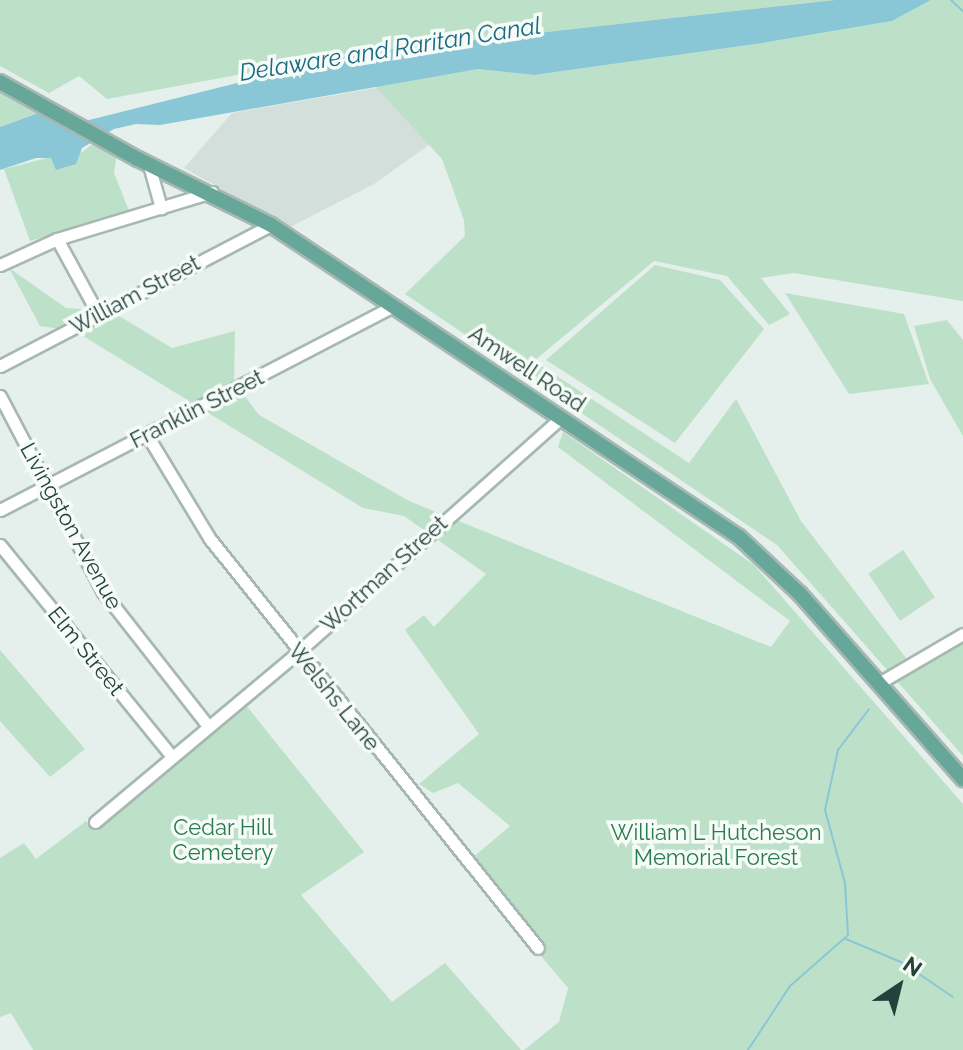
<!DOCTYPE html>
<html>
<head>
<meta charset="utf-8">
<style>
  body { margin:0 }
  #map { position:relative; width:963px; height:1050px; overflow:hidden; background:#e5efeb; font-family:Raleway,sans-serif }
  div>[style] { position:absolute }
  .built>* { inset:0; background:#d3dfda }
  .green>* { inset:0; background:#bde1c8; transform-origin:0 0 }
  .water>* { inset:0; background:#8ac7d6 }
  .stream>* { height:2px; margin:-1px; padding:0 1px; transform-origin:1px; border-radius:1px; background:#8ac7d6 }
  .roads { filter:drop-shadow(2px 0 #a7b8b3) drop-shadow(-2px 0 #a7b8b3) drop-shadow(0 2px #a7b8b3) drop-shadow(0 -2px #a7b8b3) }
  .minor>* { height:11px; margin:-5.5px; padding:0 5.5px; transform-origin:5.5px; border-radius:5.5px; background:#fff }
  .major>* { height:14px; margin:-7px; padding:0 7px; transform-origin:7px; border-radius:7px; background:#67a799 }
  span { translate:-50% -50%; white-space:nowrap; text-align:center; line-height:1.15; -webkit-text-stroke:7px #f6fbf8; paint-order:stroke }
  .street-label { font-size:22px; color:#22423b }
  .park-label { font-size:22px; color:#2a7c4d }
  .water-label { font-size:24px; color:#186b82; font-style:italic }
  .north { position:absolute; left:859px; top:946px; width:80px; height:80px; -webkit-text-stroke:6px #f6fbf8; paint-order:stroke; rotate:35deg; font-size:22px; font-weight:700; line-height:32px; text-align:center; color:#22423b }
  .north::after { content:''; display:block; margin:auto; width:28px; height:36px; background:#22423b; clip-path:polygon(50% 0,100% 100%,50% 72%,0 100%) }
</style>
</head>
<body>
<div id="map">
  <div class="built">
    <i style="clip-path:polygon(468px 72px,447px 132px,374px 184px,290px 227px,184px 168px,232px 113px)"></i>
  </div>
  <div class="green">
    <i style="clip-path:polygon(0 0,835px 0,357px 53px,107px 99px,79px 76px,49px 93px,0 66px)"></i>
    <i style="clip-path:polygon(931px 0,963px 0,963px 301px,794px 273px,761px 278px,790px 314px,769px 325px,727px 276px,654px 261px,534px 361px,689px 463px,736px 399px,801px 521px,909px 662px,963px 628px,963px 756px,777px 545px,405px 294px,465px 236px,464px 220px,442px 159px,374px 85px,478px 69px,534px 75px,756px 44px,892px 21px)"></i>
    <i style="clip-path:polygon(0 91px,41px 112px,0 127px)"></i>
    <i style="clip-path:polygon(100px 139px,117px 153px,114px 173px,129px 211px,30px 241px,4px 169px,51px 157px,57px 170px)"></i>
    <i style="clip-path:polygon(655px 265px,720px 280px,764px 329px,675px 443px,546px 360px)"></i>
    <i style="clip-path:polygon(9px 268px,66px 308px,111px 311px,172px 348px,235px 331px,234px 382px,259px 415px,409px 501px,771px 647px,790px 621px,558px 447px,563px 432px,754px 565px,963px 804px,963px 1050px,524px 1050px,559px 1022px,568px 988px,464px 865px,510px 826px,458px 783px,433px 793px,419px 784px,479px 734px,405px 630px,424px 615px,434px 627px,486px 574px,404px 516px,363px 508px,75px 331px,40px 326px)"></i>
    <i style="clip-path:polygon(785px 293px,904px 314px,929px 384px,849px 394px)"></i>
    <i style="clip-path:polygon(947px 320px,963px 340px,963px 436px,930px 379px,914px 326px)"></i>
    <i style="left:903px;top:550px;width:57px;height:42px;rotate:56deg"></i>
    <i style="clip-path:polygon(0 650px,85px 749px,50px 777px,0 721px)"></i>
    <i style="clip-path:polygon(245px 704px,364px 852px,301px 895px,392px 1002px,445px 963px,521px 1050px,33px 1050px,11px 1013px,0 1017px,0 858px,24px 843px,36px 859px,86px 821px,95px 828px)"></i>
  </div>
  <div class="water">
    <i style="clip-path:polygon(835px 0,931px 0,892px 21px,756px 44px,534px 75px,478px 69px,160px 125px,136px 124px,114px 129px,82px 148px,76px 164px,56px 170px,51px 158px,36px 158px,0 170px,0 127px,41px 112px,69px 125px,357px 53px)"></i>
  </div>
  <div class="stream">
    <i style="left:951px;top:0;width:16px;rotate:43deg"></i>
    <i style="left:946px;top:652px;width:20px;rotate:-33deg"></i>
    <i style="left:846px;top:939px;width:62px;rotate:22.8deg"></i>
    <i style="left:903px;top:963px;width:60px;rotate:34.2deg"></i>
    <i style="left:748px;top:1050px;width:77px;rotate:-56.7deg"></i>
    <i style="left:790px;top:986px;width:77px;rotate:-41.3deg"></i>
    <i style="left:848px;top:935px;width:52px;rotate:-93.3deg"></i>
    <i style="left:845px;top:883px;width:76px;rotate:-105.3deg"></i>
    <i style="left:825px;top:810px;width:61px;rotate:-77.8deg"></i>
    <i style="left:838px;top:750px;width:51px;rotate:-52.9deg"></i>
  </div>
  <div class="roads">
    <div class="minor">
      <i style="left:149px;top:165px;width:45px;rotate:74.4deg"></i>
      <i style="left:57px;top:239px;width:85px;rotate:61.3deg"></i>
      <i style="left:0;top:265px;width:63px;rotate:-24.5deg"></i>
      <i style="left:57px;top:239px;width:162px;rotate:-16.9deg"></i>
      <i style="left:0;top:366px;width:305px;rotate:-27.5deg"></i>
      <i style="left:0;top:396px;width:221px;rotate:62.3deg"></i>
      <i style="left:103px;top:592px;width:170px;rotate:51.9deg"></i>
      <i style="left:147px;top:435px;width:122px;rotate:58.8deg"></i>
      <i style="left:210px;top:539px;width:524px;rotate:51.27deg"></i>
      <i style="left:0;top:510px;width:444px;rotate:-27.4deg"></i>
      <i style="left:0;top:545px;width:273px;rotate:50.9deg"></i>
      <i style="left:879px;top:683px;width:97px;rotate:-30.3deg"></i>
      <i style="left:95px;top:822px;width:265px;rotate:-39.9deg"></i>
      <i style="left:298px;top:652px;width:352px;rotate:-41.7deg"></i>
    </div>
    <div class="major">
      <i style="left:0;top:82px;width:158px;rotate:29.2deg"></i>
      <i style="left:138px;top:159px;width:148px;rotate:26.4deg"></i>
      <i style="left:271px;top:225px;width:562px;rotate:33.69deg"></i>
      <i style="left:739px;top:537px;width:83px;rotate:43.1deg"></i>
      <i style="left:800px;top:594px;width:247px;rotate:48.6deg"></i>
    </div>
  </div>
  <div class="street-label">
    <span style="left:135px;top:295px;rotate:-28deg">William Street</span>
    <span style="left:527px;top:369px;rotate:34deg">Amwell Road</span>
    <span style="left:197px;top:409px;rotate:-27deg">Franklin Street</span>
    <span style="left:71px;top:526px;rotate:61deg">Livingston Avenue</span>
    <span style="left:384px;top:574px;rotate:-42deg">Wortman Street</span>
    <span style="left:86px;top:651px;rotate:51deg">Elm Street</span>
    <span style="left:334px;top:697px;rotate:51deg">Welshs Lane</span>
  </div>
  <div class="park-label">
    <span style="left:223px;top:840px">Cedar Hill<br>Cemetery</span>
    <span style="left:716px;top:845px">William L Hutcheson<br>Memorial Forest</span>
  </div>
  <div class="water-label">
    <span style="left:390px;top:49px;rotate:-9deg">Delaware and Raritan Canal</span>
  </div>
  <div class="north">N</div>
</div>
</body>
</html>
